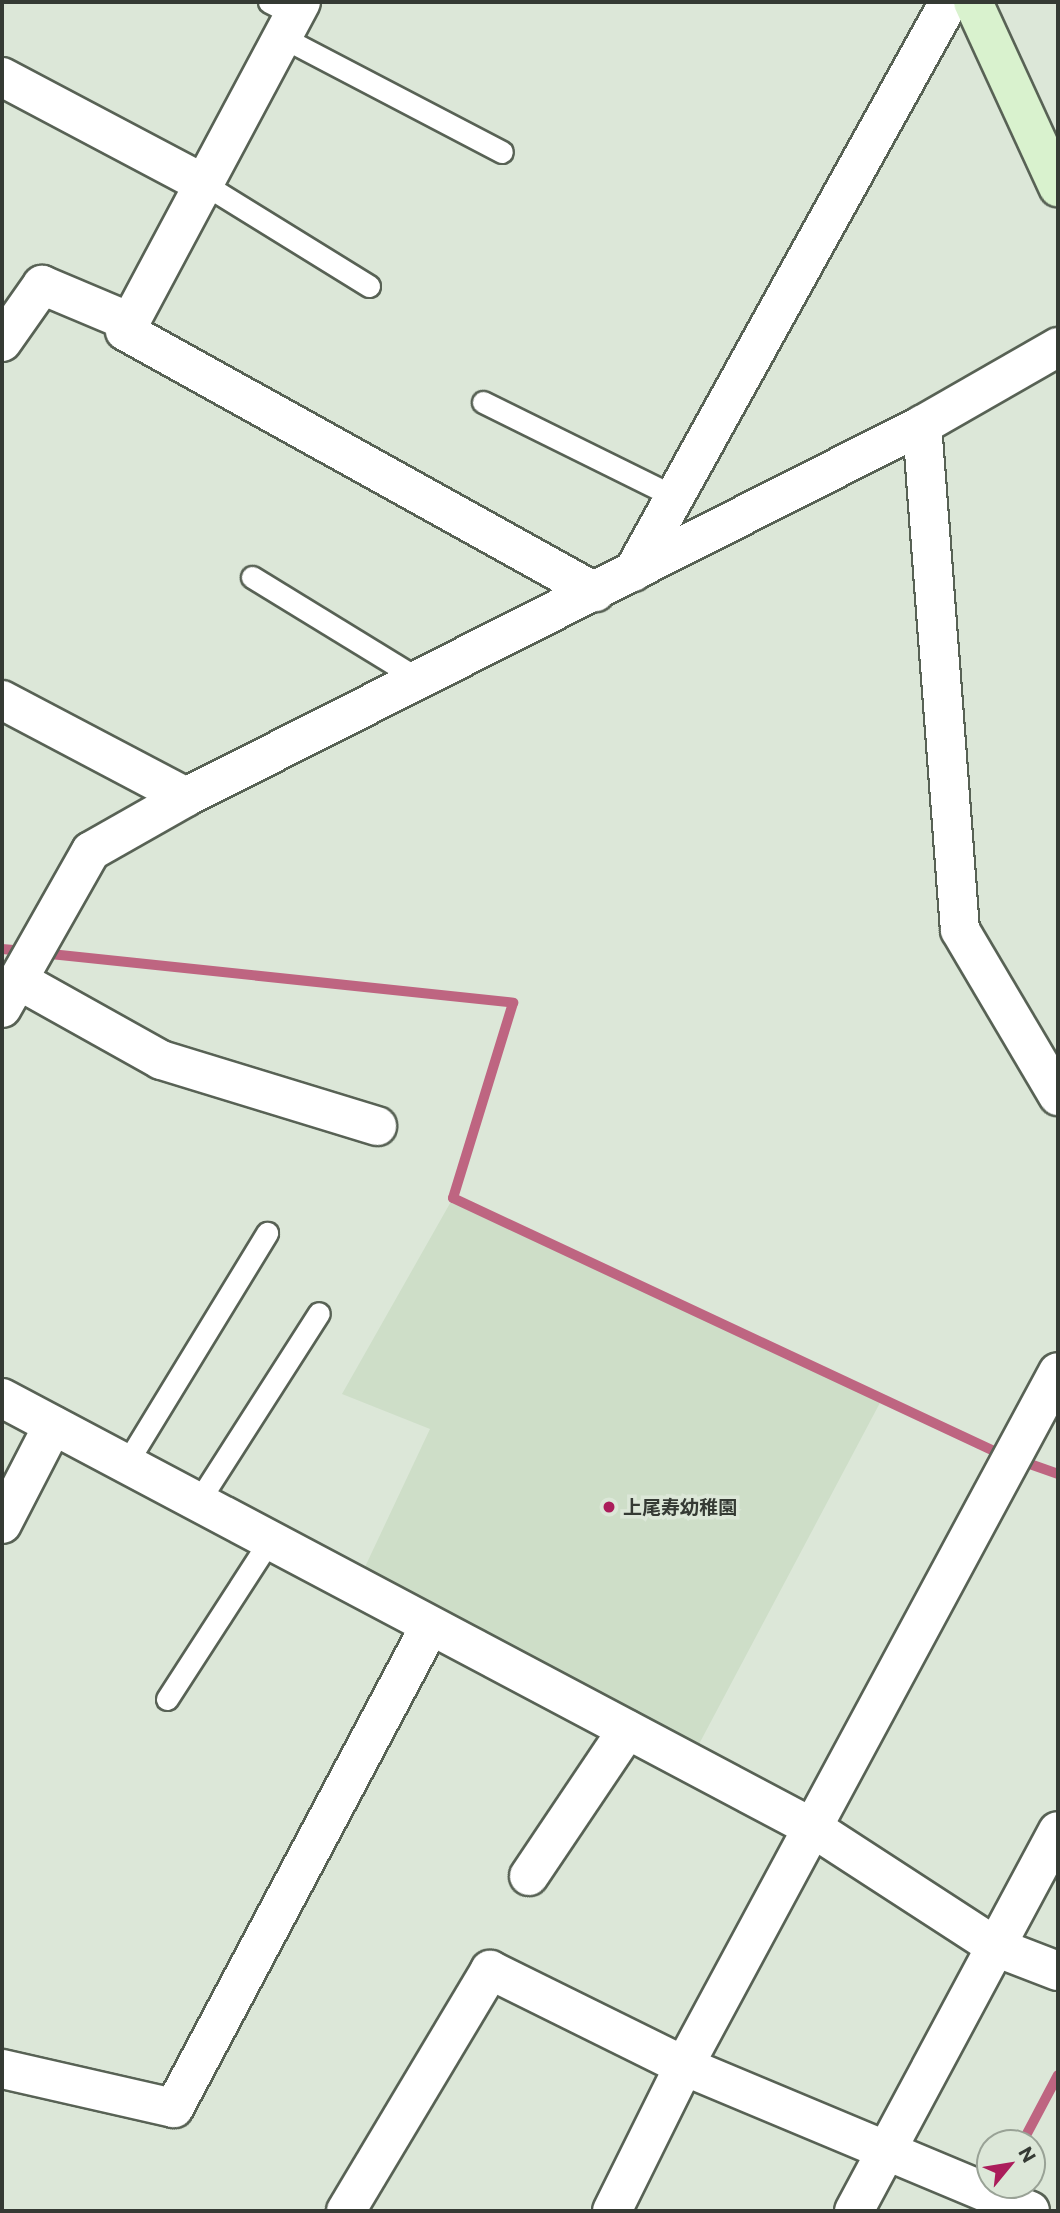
<!DOCTYPE html>
<html>
<head>
<meta charset="utf-8">
<style>
  body { margin:0 }
  #map { position:relative; width:1060px; height:2213px; overflow:hidden; background:#dce7d8; font-family:Commissioner,"Noto Sans JP",sans-serif }
  div>[style] { position:absolute }
  .built>* { inset:0; background:#cedec8 }
  .stream>* { height:10px; margin:-5px; padding:0 5px; transform-origin:5px; border-radius:5px; background:#be6581 }
  .roads { filter:drop-shadow(2px 0 #586255) drop-shadow(-2px 0 #586255) drop-shadow(0 2px #586255) drop-shadow(0 -2px #586255) }
  .lane>* { height:21px; margin:-10.5px; padding:0 10.5px; transform-origin:10.5px; border-radius:10.5px; background:#fff }
  .street>* { height:38px; margin:-19px; padding:0 19px; transform-origin:19px; border-radius:19px; background:#fff }
  .secondary>* { height:38px; margin:-19px; padding:0 19px; transform-origin:19px; border-radius:19px; background:#d9f2ce }
  .dots>* { width:19px; height:19px; translate:-50% -50%; box-sizing:border-box; border:4px solid #dce7d8; border-radius:50% }
  span { translate:-50% -50%; white-space:nowrap; text-align:center; line-height:1.15; -webkit-text-stroke:7px #dce7d8; paint-order:stroke }
  .poi-label { font-size:19px; color:#353a34; font-weight:700 }
  .left { translate:0 -50%; text-align:left }
  .frame { position:absolute; inset:0; border:4px solid #353a34; pointer-events:none }
  .north { position:absolute; left:976px; top:2129px; width:70px; height:70px; box-sizing:border-box; background:#dce7d8; border:2px solid #99a296; border-radius:50%; rotate:60deg; font-size:19px; font-weight:700; line-height:28px; text-align:center; color:#353a34 }
  .north::after { content:''; display:block; margin:auto; width:24px; height:32px; background:#ab1d5b; clip-path:polygon(50% 0,100% 100%,50% 72%,0 100%) }
</style>
</head>
<body>
<div id="map">
  <div class="built">
    <i style="clip-path:polygon(453px 1198px,882px 1399px,689px 1763px,356px 1586px,430px 1429px,342px 1394px)"></i>
  </div>
  <div class="stream">
    <i style="left:2px;top:949px;width:23px;rotate:5deg"></i>
    <i style="left:41px;top:953px;width:475px;rotate:6deg"></i>
    <i style="left:513px;top:1003px;width:204px;rotate:107.1deg"></i>
    <i style="left:453px;top:1198px;width:599px;rotate:25.07deg"></i>
    <i style="left:996px;top:1452px;width:66px;rotate:19.5deg"></i>
    <i style="left:1022px;top:2143px;width:77px;rotate:-62.1deg"></i>
  </div>
  <div class="roads">
    <div class="lane">
      <i style="left:269px;top:2px;width:28px;rotate:27deg"></i>
      <i style="left:282px;top:37px;width:248px;rotate:27.6deg"></i>
      <i style="left:204px;top:184px;width:194px;rotate:31.7deg"></i>
      <i style="left:483px;top:402px;width:214px;rotate:26.3deg"></i>
      <i style="left:252px;top:577px;width:197px;rotate:31.5deg"></i>
      <i style="left:126px;top:1464px;width:271px;rotate:-58.6deg"></i>
      <i style="left:198px;top:1502px;width:224px;rotate:-57.4deg"></i>
      <i style="left:167px;top:1699px;width:189px;rotate:-57.1deg"></i>
    </div>
    <div class="street">
      <i style="left:301px;top:2px;width:373px;rotate:118.1deg"></i>
      <i style="left:125px;top:331px;width:538px;rotate:29.04deg"></i>
      <i style="left:2px;top:77px;width:229px;rotate:27.9deg"></i>
      <i style="left:2px;top:342px;width:70px;rotate:-54.9deg"></i>
      <i style="left:42px;top:285px;width:95px;rotate:22.8deg"></i>
      <i style="left:922px;top:425px;width:506px;rotate:85.7deg"></i>
      <i style="left:960px;top:930px;width:193px;rotate:59.4deg"></i>
      <i style="left:633px;top:572px;width:652px;rotate:-61deg"></i>
      <i style="left:2px;top:700px;width:208px;rotate:27.8deg"></i>
      <i style="left:18px;top:980px;width:164px;rotate:29.2deg"></i>
      <i style="left:161px;top:1060px;width:226px;rotate:17deg"></i>
      <i style="left:2px;top:1008px;width:180px;rotate:-60.5deg"></i>
      <i style="left:91px;top:851px;width:109px;rotate:-29.6deg"></i>
      <i style="left:186px;top:797px;width:825px;rotate:-26.81deg"></i>
      <i style="left:922px;top:425px;width:157px;rotate:-29.8deg"></i>
      <i style="left:2px;top:1398px;width:918px;rotate:27.93deg"></i>
      <i style="left:813px;top:1828px;width:221px;rotate:33deg"></i>
      <i style="left:998px;top:1948px;width:64px;rotate:21deg"></i>
      <i style="left:2px;top:1524px;width:111px;rotate:-62.7deg"></i>
      <i style="left:529px;top:1876px;width:176px;rotate:-56.1deg"></i>
      <i style="left:2px;top:2069px;width:176px;rotate:12.8deg"></i>
      <i style="left:174px;top:2108px;width:546px;rotate:-62.03deg"></i>
      <i style="left:346px;top:2211px;width:281px;rotate:-59.1deg"></i>
      <i style="left:490px;top:1970px;width:216px;rotate:26.3deg"></i>
      <i style="left:684px;top:2066px;width:375px;rotate:22.7deg"></i>
      <i style="left:612px;top:2211px;width:162px;rotate:-63.6deg"></i>
      <i style="left:684px;top:2066px;width:788px;rotate:-61.68deg"></i>
      <i style="left:854px;top:2211px;width:431px;rotate:-61.8deg"></i>
    </div>
    <div class="secondary">
      <i style="left:973px;top:2px;width:204px;rotate:65.3deg"></i>
    </div>
  </div>
  <div class="dots">
    <i style="left:609px;top:1507px;background:#ab1d5b"></i>
  </div>
  <div class="poi-label">
    <span class="left" style="left:623px;top:1507px">上尾寿幼稚園</span>
  </div>
  <div class="frame"></div>
  <div class="north">N</div>
</div>
</body>
</html>
